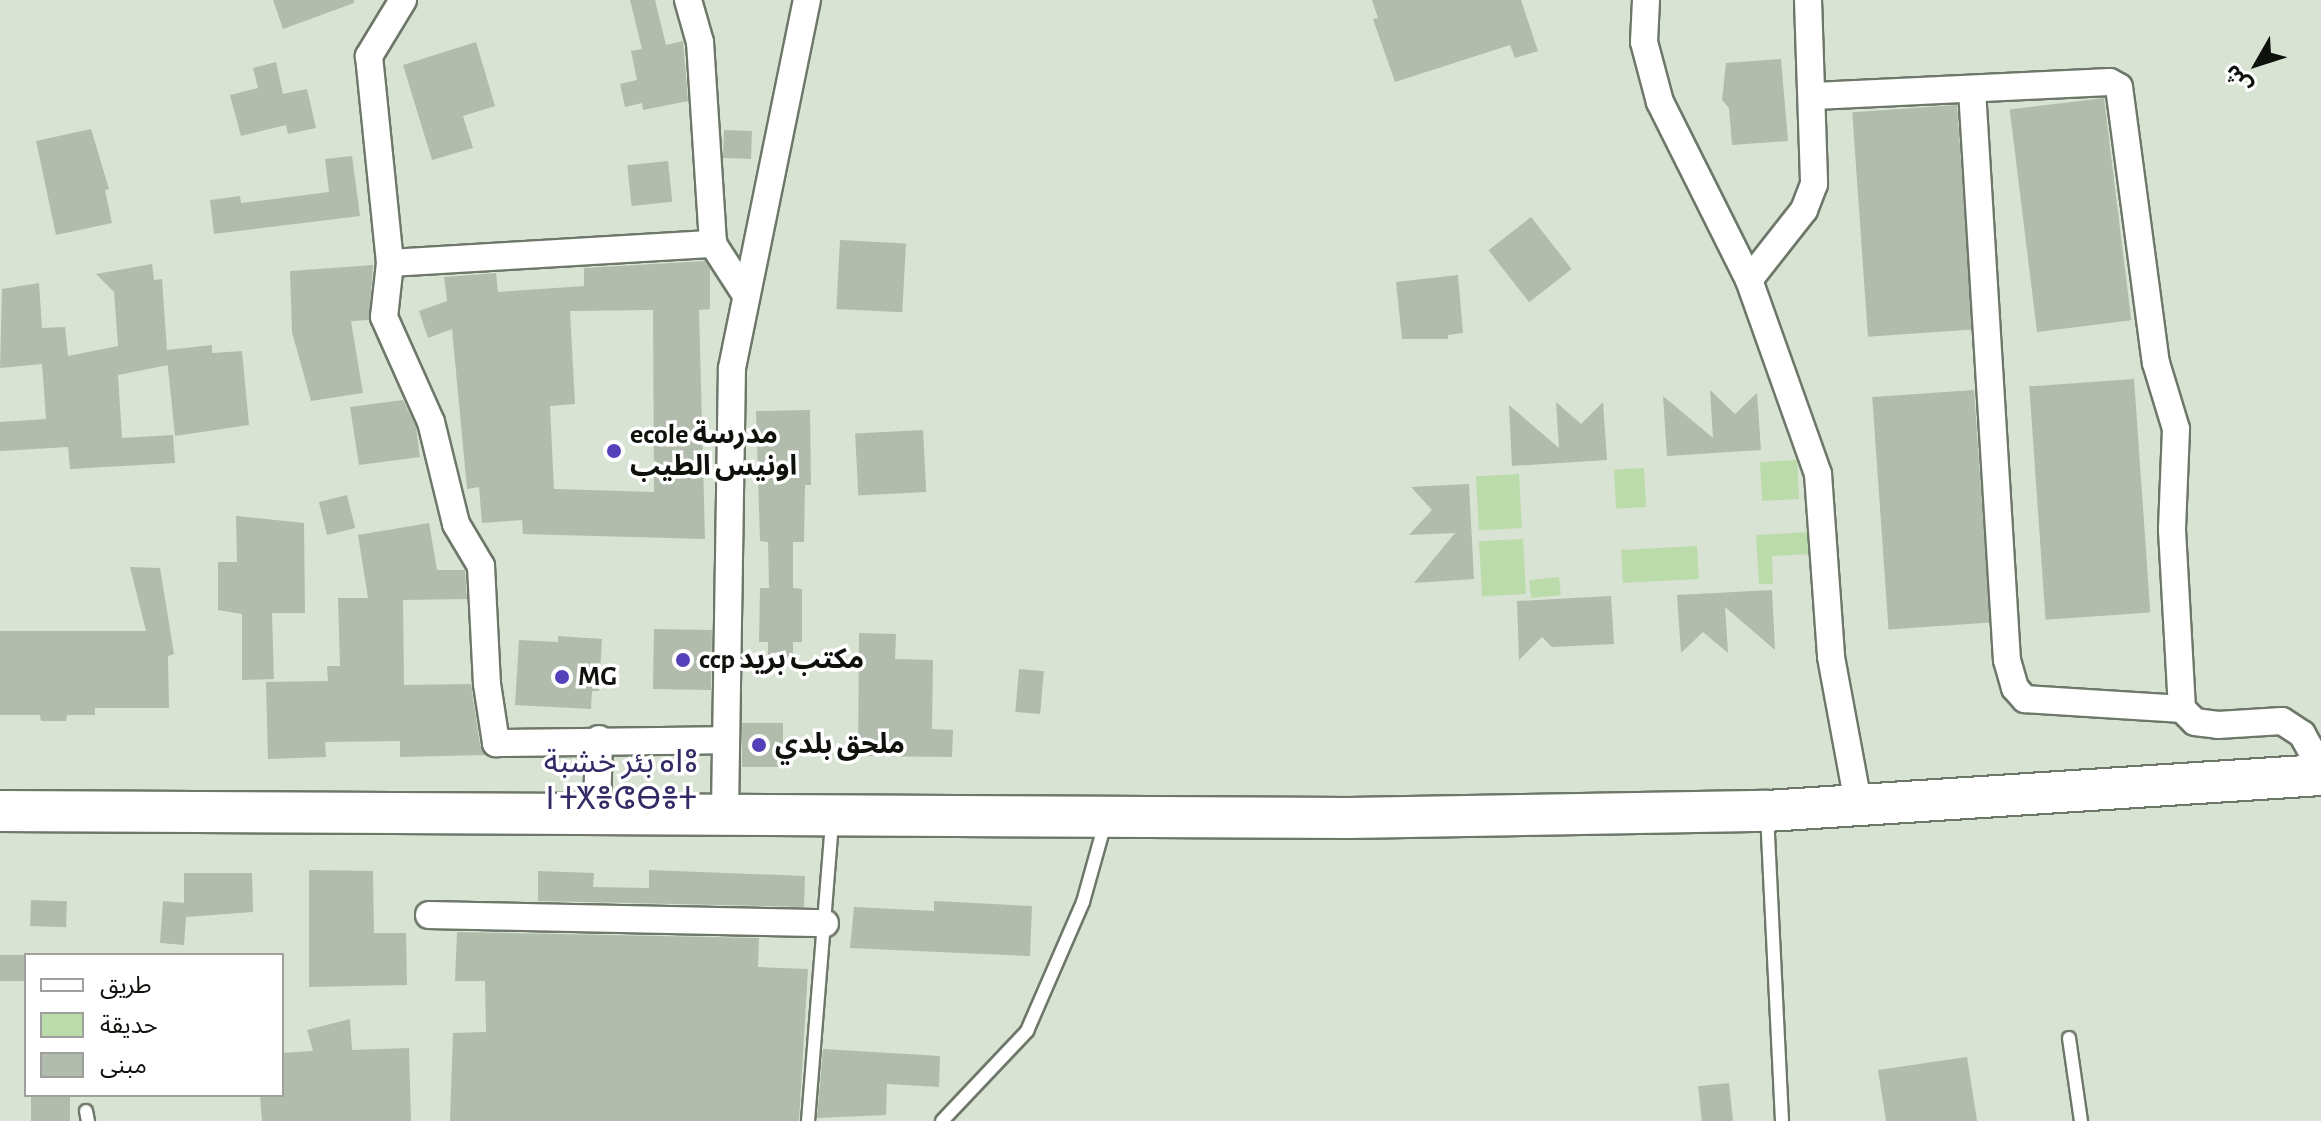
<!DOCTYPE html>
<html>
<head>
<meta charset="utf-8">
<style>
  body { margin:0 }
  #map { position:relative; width:2321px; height:1121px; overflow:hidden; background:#d8e3d3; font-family:"Alegreya Sans","Noto Sans Arabic","Noto Sans Tifinagh",sans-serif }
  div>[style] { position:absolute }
  .green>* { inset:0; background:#bcdbaa; transform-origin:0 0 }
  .building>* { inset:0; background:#b2bcac; transform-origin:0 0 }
  .roads { filter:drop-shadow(2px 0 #6e7869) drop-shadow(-2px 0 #6e7869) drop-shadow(0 2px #6e7869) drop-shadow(0 -2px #6e7869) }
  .lane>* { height:12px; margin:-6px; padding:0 6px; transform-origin:6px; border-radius:6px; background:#fff }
  .street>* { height:26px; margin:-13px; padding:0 13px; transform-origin:13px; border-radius:13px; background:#fff }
  .primary>* { height:40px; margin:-20px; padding:0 20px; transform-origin:20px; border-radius:20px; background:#fff }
  .dots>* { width:22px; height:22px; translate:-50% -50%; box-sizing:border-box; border:4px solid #fff; border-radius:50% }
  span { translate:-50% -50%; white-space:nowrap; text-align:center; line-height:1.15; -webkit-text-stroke:7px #fff; paint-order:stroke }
  .poi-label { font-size:28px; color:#0e110c; font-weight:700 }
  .left { translate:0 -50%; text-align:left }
  .quarter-label { font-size:32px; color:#322b66 }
  .legend { position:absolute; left:24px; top:953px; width:260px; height:144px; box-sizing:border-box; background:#fff; border:2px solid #9fa09e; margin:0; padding:10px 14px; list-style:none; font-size:24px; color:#0e110c }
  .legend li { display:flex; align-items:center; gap:16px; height:40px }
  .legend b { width:40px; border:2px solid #9fa09e }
  .north { position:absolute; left:2217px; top:24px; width:80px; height:80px; -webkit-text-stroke:6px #fff; paint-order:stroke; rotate:231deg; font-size:22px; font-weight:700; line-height:32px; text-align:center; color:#0e110c }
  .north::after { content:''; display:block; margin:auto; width:28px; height:36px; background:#0e110c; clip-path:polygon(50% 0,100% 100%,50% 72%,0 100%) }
</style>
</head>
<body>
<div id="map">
  <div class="green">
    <i style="left:1797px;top:460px;width:39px;height:37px;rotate:87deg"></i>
    <i style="left:1644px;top:468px;width:39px;height:30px;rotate:87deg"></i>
    <i style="left:1519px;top:474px;width:54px;height:43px;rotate:87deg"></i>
    <i style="clip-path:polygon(1811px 532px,1812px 554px,1772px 556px,1773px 584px,1759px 584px,1756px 535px)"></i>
    <i style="left:1523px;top:539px;width:55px;height:44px;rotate:87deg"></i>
    <i style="left:1697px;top:546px;width:33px;height:76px;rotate:87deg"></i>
    <i style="left:1559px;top:577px;width:18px;height:30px;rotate:84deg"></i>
  </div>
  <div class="building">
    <i style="clip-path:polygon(273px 0,354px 0,354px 3px,283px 29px)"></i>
    <i style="clip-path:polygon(630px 0,655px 0,666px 45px,683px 41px,688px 101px,643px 110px,642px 103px,625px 107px,620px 84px,637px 80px,631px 51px,642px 49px)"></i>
    <i style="clip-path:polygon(1372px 0,1521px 0,1538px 51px,1515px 58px,1510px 45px,1395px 82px,1373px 19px,1378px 18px)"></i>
    <i style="clip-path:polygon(476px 42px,495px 106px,463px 116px,473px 148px,432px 160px,403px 65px)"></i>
    <i style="clip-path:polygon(1781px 59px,1788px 141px,1732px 145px,1729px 108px,1722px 100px,1726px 63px)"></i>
    <i style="clip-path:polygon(276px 62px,283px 94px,307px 89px,316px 128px,288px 134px,286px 125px,241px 136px,230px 95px,258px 88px,253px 68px)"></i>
    <i style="left:2104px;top:98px;width:224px;height:95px;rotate:83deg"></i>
    <i style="left:1957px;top:105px;width:225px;height:105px;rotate:86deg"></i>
    <i style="clip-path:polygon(91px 129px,109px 189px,105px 190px,112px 223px,56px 235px,36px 141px)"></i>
    <i style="left:724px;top:130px;width:28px;height:28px;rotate:2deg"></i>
    <i style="clip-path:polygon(352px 156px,360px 216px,214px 234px,210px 200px,240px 196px,241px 203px,329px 192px,325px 159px)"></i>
    <i style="left:668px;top:161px;width:41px;height:41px;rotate:84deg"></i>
    <i style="left:1531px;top:217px;width:66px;height:54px;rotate:52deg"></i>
    <i style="left:840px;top:240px;width:66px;height:69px;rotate:3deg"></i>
    <i style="clip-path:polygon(evenodd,705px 261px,710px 268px,710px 309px,699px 310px,705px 539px,523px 534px,522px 520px,482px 523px,479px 487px,467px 489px,452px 329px,428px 338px,419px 311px,447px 301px,444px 277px,496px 273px,498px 292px,584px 286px,584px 268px,705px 261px,653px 310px,654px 492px,554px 489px,550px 406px,575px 404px,570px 311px,653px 310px)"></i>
    <i style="clip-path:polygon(152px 264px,154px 280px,162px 279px,167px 350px,212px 345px,212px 353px,242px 351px,249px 425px,175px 436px,167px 358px,168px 365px,118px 375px,122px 438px,173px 435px,175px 463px,70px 469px,68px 447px,0 451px,0 422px,46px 419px,42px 364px,0 368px,2px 289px,39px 283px,42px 328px,65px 327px,68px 356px,118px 346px,114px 292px,96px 274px)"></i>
    <i style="clip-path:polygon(373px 265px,369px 320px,351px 321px,363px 393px,311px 401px,292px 332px,290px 271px)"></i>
    <i style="clip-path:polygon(1458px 275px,1463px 333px,1448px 335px,1448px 339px,1402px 339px,1396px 282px)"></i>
    <i style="left:2134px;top:379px;width:234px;height:105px;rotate:86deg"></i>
    <i style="clip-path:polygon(1710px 390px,1735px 414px,1757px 393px,1761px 450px,1667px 456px,1663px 396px,1713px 438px)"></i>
    <i style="left:1974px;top:390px;width:233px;height:102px;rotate:86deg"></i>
    <i style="clip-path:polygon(403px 400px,416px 427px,420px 457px,359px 465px,350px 407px)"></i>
    <i style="clip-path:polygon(1556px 402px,1581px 424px,1603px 402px,1607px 460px,1512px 466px,1509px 405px,1559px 448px)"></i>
    <i style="clip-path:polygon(810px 410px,811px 485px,805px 485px,804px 542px,793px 542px,793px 588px,802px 589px,802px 642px,793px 642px,793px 665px,768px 665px,768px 642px,759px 642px,760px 588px,769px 588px,768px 542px,760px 541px,756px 411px)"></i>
    <i style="left:923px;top:430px;width:62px;height:68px;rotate:87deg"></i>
    <i style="clip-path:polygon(1469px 484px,1474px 579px,1414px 583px,1455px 533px,1409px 535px,1432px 510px,1411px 487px)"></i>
    <i style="left:347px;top:495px;width:34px;height:29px;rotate:76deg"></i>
    <i style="clip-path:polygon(236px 516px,304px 523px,305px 613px,272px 613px,274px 679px,242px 680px,242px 614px,218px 610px,218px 562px,237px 562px)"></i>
    <i style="clip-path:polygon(429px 523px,437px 570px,465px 570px,467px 599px,403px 600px,404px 685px,471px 684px,480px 745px,486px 755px,400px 757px,400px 741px,325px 742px,326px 757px,268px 759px,266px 682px,328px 681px,327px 666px,340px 666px,338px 598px,368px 598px,358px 535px)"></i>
    <i style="clip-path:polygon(130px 567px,160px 568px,174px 654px,168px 656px,169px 708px,95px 708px,95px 715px,67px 715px,66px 721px,41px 721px,40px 715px,0 715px,0 631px,146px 631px)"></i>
    <i style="clip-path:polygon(1772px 590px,1775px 650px,1725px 607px,1728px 653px,1703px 632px,1681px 653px,1677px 595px)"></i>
    <i style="clip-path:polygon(1611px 596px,1614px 644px,1552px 647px,1542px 637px,1519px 660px,1517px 601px)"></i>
    <i style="left:654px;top:629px;width:58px;height:60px;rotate:1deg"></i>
    <i style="clip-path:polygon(859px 633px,896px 634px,895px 659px,933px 660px,932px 729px,953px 730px,952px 757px,858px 756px)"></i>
    <i style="clip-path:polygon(558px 636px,602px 639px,599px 691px,592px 691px,591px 709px,515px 705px,519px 640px,558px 642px)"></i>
    <i style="left:1019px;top:669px;width:25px;height:43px;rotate:5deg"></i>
    <i style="left:742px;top:723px;width:41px;height:44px"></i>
    <i style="clip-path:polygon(309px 870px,373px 871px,374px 933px,406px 933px,407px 985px,309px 987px)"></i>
    <i style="clip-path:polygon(649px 870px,805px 876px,804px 907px,538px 901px,538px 871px,594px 873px,593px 887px,649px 888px)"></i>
    <i style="clip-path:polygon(184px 873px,252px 873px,253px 912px,186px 917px,184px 945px,160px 943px,163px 901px,184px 903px)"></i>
    <i style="left:31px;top:900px;width:36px;height:26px;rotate:2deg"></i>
    <i style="clip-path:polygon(934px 901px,1032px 906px,1030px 956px,850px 948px,854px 907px,934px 911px)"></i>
    <i style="clip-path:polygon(457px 932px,759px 938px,758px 967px,808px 969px,799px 1121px,450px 1121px,453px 1033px,486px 1032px,485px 981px,455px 981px)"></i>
    <i style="left:0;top:955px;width:26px;height:26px"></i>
    <i style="clip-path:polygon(350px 1019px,352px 1050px,409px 1048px,411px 1121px,262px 1121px,260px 1095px,282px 1095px,282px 1053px,313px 1051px,307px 1030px)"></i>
    <i style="clip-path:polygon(823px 1049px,940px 1056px,939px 1087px,887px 1084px,886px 1115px,817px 1118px)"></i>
    <i style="clip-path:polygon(1967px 1057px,1977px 1121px,1886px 1121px,1878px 1070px)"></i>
    <i style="left:1729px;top:1083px;width:38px;height:31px;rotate:84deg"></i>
    <i style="left:31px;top:1095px;width:39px;height:26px"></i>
  </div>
  <div class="roads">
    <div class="lane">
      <i style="left:1767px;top:814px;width:307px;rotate:87.2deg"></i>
      <i style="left:2069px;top:1038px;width:84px;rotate:81.8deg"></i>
      <i style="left:86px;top:1111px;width:10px;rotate:79deg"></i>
      <i style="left:808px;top:1121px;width:301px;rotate:-85.4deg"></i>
      <i style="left:942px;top:1121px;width:124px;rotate:-46.6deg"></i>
      <i style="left:1027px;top:1031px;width:141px;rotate:-66.5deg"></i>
      <i style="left:1083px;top:902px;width:82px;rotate:-74.4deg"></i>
    </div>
    <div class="street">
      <i style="left:403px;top:0;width:66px;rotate:121.3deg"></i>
      <i style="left:369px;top:56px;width:208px;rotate:84.2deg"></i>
      <i style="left:390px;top:263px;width:54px;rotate:96.3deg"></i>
      <i style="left:384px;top:317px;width:115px;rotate:65.9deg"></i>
      <i style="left:431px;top:422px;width:105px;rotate:76.2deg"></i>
      <i style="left:456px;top:524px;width:49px;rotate:59.2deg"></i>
      <i style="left:481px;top:566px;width:118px;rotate:87.1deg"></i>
      <i style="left:487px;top:684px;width:60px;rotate:81.3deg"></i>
      <i style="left:496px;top:743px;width:230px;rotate:-0.7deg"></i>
      <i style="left:688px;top:0;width:44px;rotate:74.1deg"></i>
      <i style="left:700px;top:42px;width:202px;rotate:86.3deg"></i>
      <i style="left:1646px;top:0;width:42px;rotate:92.7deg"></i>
      <i style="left:1644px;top:42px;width:62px;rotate:75.1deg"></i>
      <i style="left:1660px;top:102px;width:199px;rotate:63.4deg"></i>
      <i style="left:1808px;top:0;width:184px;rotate:88.1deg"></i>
      <i style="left:1814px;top:184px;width:28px;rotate:111deg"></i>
      <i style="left:1804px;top:210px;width:89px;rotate:128.2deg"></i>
      <i style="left:1749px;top:280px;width:206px;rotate:70.4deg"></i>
      <i style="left:1818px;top:474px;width:183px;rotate:85.9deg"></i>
      <i style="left:1831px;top:657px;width:148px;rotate:79.5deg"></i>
      <i style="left:1972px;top:90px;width:571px;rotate:86.49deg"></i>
      <i style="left:2007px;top:660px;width:29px;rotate:74deg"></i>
      <i style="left:2015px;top:688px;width:15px;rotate:48deg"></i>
      <i style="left:2025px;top:699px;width:157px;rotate:3.6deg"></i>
      <i style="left:1814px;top:96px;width:296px;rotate:-2.7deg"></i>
      <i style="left:2110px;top:82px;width:10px;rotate:29deg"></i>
      <i style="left:2119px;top:87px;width:278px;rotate:82.4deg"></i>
      <i style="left:2156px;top:363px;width:69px;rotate:73.1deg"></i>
      <i style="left:2176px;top:429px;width:101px;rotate:92.3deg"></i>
      <i style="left:2172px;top:530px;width:179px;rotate:86.8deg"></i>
      <i style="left:2182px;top:709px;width:18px;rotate:45deg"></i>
      <i style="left:2195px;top:722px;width:23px;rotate:7deg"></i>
      <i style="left:2218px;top:725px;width:64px;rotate:-3.6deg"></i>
      <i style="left:2282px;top:721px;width:24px;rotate:33deg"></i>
      <i style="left:2302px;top:734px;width:39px;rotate:61deg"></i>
      <i style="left:390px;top:263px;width:324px;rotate:-3.4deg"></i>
      <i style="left:713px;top:244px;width:61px;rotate:57.1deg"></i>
      <i style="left:597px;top:811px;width:72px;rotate:-88.4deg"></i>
      <i style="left:725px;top:812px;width:444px;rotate:-89.1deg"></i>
      <i style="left:732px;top:368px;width:376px;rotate:-78.5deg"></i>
      <i style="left:429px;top:915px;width:396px;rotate:1.2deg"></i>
    </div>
    <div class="primary">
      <i style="left:0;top:811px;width:1349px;rotate:0.3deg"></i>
      <i style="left:1349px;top:818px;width:418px;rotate:-1deg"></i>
      <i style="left:1767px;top:811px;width:555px;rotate:-3.72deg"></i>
    </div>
  </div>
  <div class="dots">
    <i style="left:614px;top:451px;background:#5441b9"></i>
    <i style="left:683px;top:660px;background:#5441b9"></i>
    <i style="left:562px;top:677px;background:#5441b9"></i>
    <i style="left:759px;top:745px;background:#5441b9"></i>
  </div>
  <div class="poi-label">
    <span class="left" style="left:630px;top:451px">ecole مدرسة<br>اونيس الطيب</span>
    <span class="left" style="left:699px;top:660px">ccp مكتب بريد</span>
    <span class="left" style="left:578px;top:677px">MG</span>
    <span class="left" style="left:775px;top:745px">ملحق بلدي</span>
  </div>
  <div class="quarter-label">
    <span style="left:621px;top:781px">بئر خشبة ⴰⵏⵓ<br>ⵏ ⵜⵅⴻⵛⴱⴻⵜ</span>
  </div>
  <ul class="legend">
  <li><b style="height:10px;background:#fff"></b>طريق</li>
  <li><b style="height:22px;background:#bcdbaa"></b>حديقة</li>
  <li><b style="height:22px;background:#b2bcac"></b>مبنى</li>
  </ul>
  <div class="north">ش</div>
</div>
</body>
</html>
